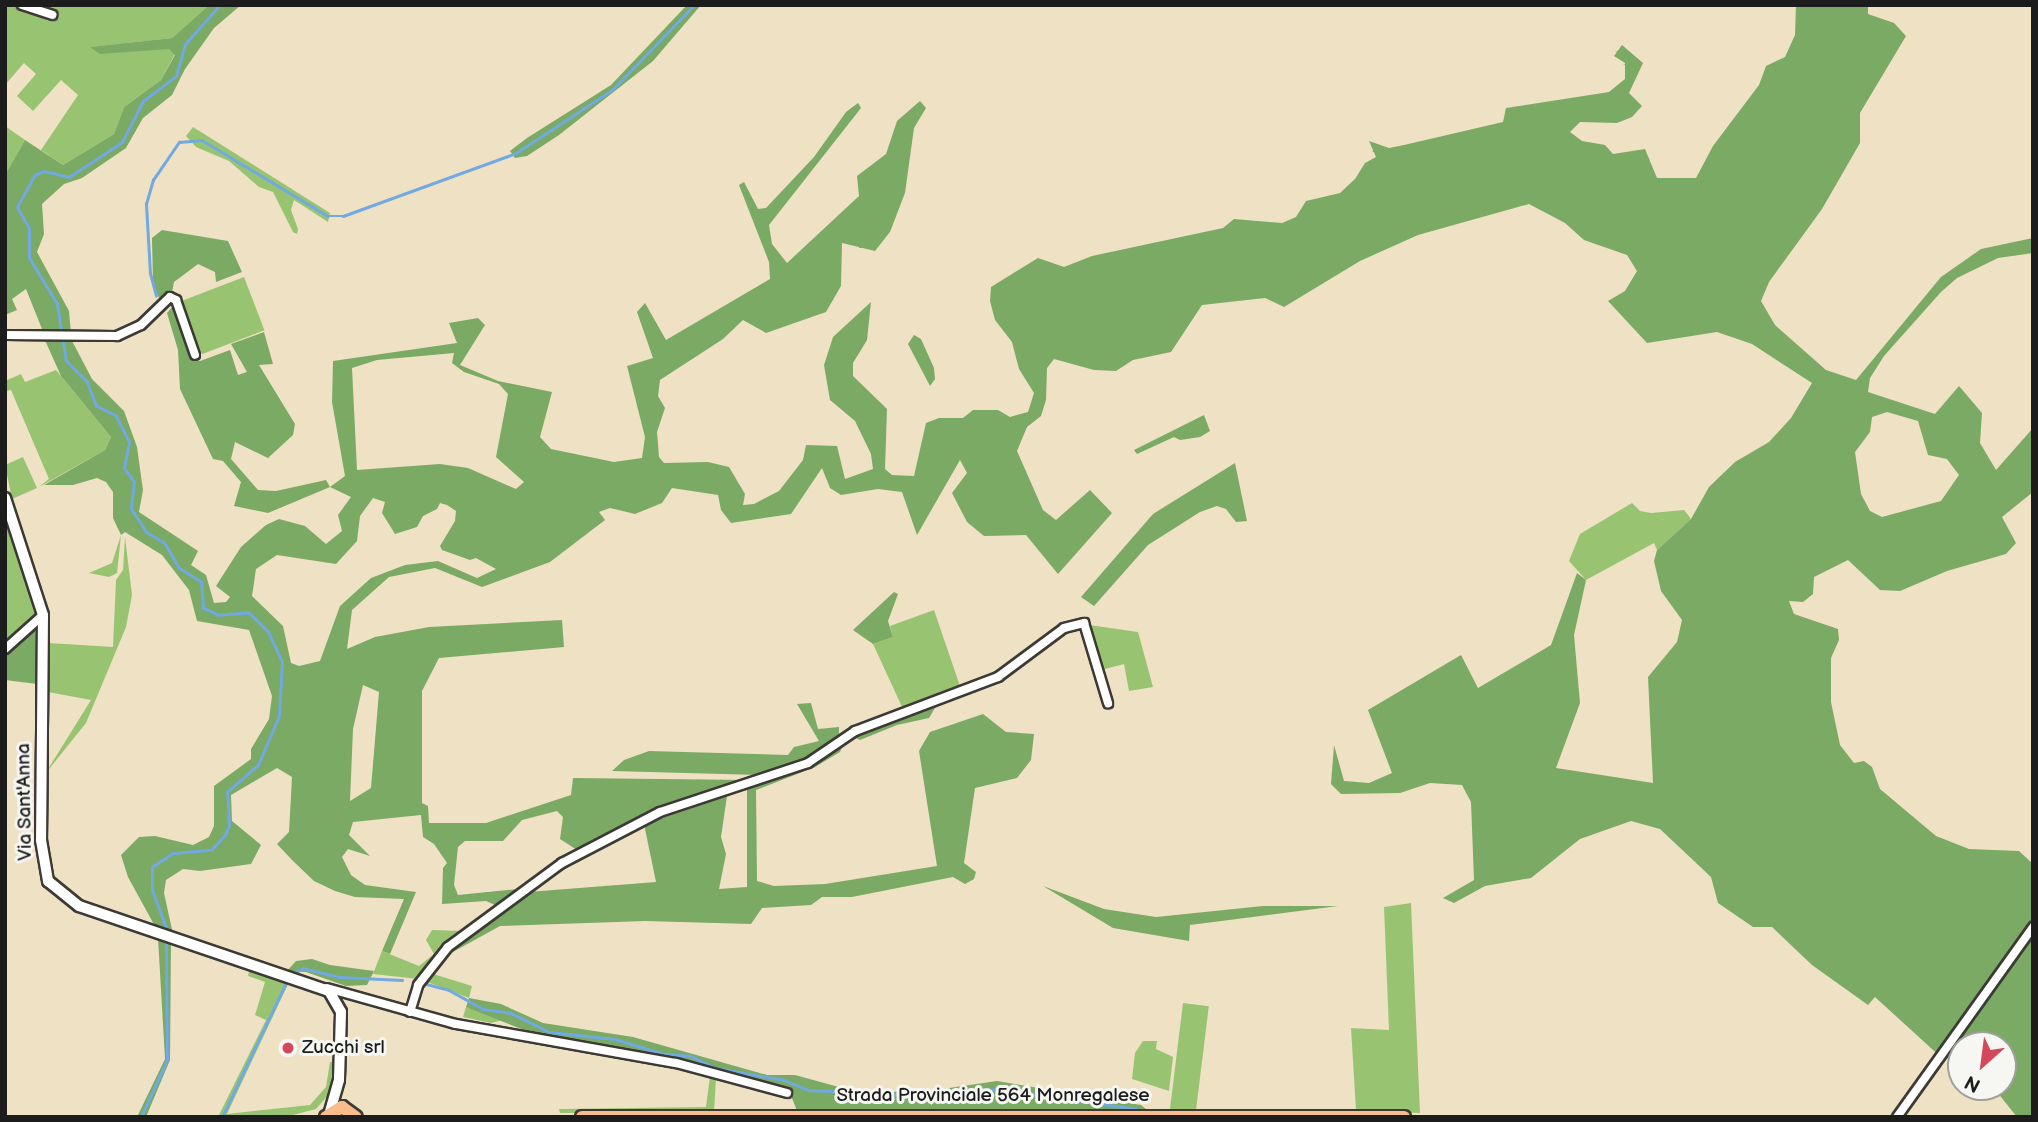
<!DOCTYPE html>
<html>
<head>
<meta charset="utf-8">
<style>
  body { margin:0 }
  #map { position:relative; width:2038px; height:1122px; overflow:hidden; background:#efe1c4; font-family:"Balsamiq Sans",sans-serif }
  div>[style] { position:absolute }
  .green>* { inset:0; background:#98c472; transform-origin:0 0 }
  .forest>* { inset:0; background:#7aaa64 }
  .stream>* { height:2.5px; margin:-1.25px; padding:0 1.25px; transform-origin:1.25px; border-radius:1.25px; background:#71a9e0 }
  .roads { filter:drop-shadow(2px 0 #3c3a35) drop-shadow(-2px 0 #3c3a35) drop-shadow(0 2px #3c3a35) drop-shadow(0 -2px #3c3a35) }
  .minor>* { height:8px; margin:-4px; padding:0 4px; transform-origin:4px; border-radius:4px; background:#fff }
  .tertiary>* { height:10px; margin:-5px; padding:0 5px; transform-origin:5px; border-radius:5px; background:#fff }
  .primary>* { height:12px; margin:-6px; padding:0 6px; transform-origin:6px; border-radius:6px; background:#f9bc8a }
  .dots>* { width:19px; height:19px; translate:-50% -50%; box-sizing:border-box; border:4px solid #f6f6f2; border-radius:50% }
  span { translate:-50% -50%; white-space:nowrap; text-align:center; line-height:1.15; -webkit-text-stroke:6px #f6f6f2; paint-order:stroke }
  .street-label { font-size:19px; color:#1c1c1c }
  .poi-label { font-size:19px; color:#1c1c1c }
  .left { translate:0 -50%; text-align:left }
  .frame { position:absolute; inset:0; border:7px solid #1c1c1c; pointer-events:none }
  .north { position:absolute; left:1947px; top:1031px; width:70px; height:70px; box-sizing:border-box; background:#f6f6f2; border:2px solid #9f9f9c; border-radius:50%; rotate:208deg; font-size:19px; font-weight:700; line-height:28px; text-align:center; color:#1c1c1c }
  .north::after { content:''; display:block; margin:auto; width:24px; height:32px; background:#d1495b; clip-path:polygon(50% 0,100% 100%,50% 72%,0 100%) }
</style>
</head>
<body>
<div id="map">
  <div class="green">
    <i style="clip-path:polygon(5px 5px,18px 5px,48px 21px,53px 10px,32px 5px,209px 5px,172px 38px,92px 47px,170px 49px,175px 54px,161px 80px,124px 107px,114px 134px,63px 165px,41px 150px,78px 95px,61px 80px,33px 111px,17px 96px,36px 74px,24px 63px,5px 85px)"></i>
    <i style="clip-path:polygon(5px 126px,25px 140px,5px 175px)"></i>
    <i style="clip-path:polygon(193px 127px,330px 213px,328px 222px,294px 200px,291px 210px,298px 229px,297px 234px,293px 232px,273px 192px,259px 187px,229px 161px,196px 147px,186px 136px)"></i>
    <i style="left:244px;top:277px;width:57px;height:67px;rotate:69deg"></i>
    <i style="clip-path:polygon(56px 370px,111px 437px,105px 450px,39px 487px,49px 479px,11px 390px,5px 391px,5px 381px,21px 374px,25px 382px)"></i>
    <i style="clip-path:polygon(23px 457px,37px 488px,12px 499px,5px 465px)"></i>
    <i style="clip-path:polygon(1632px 503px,1640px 511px,1651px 513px,1684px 510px,1691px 519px,1657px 550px,1654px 543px,1586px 580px,1569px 561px,1580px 534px)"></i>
    <i style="clip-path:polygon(5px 509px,37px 613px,5px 644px)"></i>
    <i style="clip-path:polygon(121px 535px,117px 573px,109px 577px,89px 573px,112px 563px)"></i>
    <i style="clip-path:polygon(125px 537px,132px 595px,126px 627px,86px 723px,45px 774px,91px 700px,48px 692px,49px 643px,113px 647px,116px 580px,123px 570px)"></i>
    <i style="clip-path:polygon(934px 610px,961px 689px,903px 709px,873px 644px,893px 637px,890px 626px)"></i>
    <i style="clip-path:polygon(1089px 625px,1138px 632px,1153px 687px,1129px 691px,1124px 664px,1101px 670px)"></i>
    <i style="clip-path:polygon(1411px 903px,1420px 1113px,1356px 1110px,1351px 1028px,1389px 1030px,1384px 907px)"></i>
    <i style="clip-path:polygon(432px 930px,462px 931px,418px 979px,373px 974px,382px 951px,419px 966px,434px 954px,426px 940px)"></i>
    <i style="clip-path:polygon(250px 967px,290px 980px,227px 1114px,310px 1105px,326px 1087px,330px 1062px,336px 1062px,330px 1093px,316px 1109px,289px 1116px,219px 1115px,266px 1020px,255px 1015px,265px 982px,248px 976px)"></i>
    <i style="clip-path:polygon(430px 973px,472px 986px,469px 998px,425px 981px)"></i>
    <i style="left:1183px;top:1003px;width:26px;height:107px;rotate:7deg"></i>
    <i style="clip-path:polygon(466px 1007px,493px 1015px,503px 1020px,491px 1023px,463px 1017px)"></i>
    <i style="clip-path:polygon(1143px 1041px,1157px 1041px,1156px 1049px,1173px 1057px,1169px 1091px,1132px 1079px,1135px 1053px)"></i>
    <i style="clip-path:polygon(710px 1076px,716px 1078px,714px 1112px,560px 1113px,559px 1109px,706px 1107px)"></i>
  </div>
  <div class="forest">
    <i style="clip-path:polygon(209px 5px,241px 5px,214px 28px,185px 69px,172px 95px,143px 118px,126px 148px,82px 178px,64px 184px,42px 204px,44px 234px,37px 252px,69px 311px,71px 333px,44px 334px,26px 289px,12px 299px,17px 310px,5px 315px,5px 175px,25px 140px,63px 165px,114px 134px,124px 107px,161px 80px,175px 55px,169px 49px,100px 54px,90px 47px,172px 38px)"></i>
    <i style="clip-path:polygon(687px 5px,701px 5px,653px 61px,559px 135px,527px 156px,515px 158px,510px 151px,527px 138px,611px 85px)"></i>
    <i style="clip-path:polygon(evenodd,1796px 5px,1868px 5px,1868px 14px,1894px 23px,1906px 36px,1860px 113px,1860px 143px,1822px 209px,1769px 282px,1761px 301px,1775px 325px,1826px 370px,1856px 380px,1941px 277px,1981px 249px,2033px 238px,2033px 253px,1998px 258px,1957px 278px,1941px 292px,1884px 356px,1870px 378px,1868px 392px,1935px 414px,1959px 386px,1982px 413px,1980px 443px,1996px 470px,2033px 428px,2033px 492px,2002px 517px,2016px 543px,2006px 554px,1947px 571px,1900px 591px,1880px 590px,1848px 560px,1814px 577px,1813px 594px,1803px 602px,1789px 601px,1794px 614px,1838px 629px,1839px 640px,1831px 658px,1831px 702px,1840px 745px,1854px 763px,1864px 761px,1872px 767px,1880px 789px,1936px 836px,1969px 849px,2019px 851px,2033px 864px,2033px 922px,1955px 1040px,2033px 934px,2033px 1117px,2017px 1117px,1993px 1087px,2003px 1087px,2003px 1045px,1961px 1045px,1961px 1062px,1954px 1054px,1944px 1060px,1875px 997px,1868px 1005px,1812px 965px,1772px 927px,1753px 927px,1718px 903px,1711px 877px,1660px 829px,1631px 821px,1580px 839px,1531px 878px,1485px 886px,1454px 903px,1443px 898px,1474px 880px,1471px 802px,1462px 785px,1430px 783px,1400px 793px,1341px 794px,1331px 784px,1334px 745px,1344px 781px,1369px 783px,1392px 773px,1368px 710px,1461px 655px,1478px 688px,1551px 645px,1577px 573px,1586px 580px,1574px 635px,1580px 703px,1556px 768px,1653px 783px,1648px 677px,1677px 642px,1682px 620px,1661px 591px,1654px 561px,1657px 550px,1691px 519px,1709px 487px,1735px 462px,1769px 442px,1791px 418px,1812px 383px,1752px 344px,1717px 332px,1647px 343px,1608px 301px,1625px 291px,1637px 271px,1627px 255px,1584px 240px,1565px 223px,1529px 204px,1418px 235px,1360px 261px,1284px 307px,1265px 298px,1202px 305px,1171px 352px,1133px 360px,1116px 371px,1094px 370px,1054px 359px,1047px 368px,1046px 400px,1041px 416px,1027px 427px,1017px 451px,1043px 510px,1056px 520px,1090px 490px,1112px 513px,1058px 574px,1026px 535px,984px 536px,967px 522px,952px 493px,967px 473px,960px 460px,917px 535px,902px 492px,878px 489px,841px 495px,830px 488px,822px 468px,791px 514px,731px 523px,721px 510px,718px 495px,672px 488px,662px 503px,635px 514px,610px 508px,599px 512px,605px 520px,550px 562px,482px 587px,435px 568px,389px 577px,352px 610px,347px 649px,375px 637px,429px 627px,562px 620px,564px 647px,439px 658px,422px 691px,422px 803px,428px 806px,429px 823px,486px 823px,571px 795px,573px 778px,749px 780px,654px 811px,577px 850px,560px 839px,563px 817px,557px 811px,522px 820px,503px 841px,465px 841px,458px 847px,454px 885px,458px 895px,518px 889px,495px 905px,486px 901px,442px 904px,443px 868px,447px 863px,434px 844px,423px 837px,421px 815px,353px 822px,349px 835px,370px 856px,348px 849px,342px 857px,351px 875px,365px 885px,416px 892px,390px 954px,382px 951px,404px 899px,355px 897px,335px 891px,314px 881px,292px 860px,277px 844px,289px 832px,292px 777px,277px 768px,231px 795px,232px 821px,261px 845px,251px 864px,200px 871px,183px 869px,166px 880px,164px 893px,173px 934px,157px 930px,128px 877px,121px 855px,139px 837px,155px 836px,193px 845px,209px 837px,214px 826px,214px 786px,251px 759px,251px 749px,269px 719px,272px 696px,249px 630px,197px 621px,189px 590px,162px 555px,125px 532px,121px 535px,113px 518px,113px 492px,106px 482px,97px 478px,73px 485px,44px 485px,105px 450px,111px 437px,61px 376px,44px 338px,71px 339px,92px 379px,124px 411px,137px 447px,143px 490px,139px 512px,198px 551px,191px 565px,206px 575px,214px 603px,226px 602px,230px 597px,216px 586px,241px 547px,266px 525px,279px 519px,305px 526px,326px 544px,342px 531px,338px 515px,351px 497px,330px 487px,268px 513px,234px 506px,241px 482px,223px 461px,213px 459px,180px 389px,178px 350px,167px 313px,174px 305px,193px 358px,200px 361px,230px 350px,238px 375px,247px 372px,231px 344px,264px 332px,273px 364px,259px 365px,295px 424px,293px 435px,268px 458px,235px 442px,231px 459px,258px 490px,276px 491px,326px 480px,330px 487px,345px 476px,332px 402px,333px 361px,457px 343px,449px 323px,478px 318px,485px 325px,460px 365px,498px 381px,552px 392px,540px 437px,551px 449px,614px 462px,642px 458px,645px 437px,627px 366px,653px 358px,637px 312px,645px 303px,666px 340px,770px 279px,769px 262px,739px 185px,744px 182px,758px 209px,766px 208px,814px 157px,846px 112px,858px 103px,861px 108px,769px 225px,772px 244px,787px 263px,859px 196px,857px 176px,886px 154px,897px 121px,920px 101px,926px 108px,914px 128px,905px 193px,890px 232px,875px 251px,842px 243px,841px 286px,826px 312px,766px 333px,743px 320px,723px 339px,660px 380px,658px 396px,665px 408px,657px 432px,659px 457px,664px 463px,708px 462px,729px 467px,745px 494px,743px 505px,754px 504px,779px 491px,803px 460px,806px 445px,837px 446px,845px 479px,873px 469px,871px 454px,855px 421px,830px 400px,824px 365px,833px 337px,871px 302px,867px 340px,853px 363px,853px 376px,887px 409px,885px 469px,892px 475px,914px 476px,926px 423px,939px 418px,963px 418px,973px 410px,998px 410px,1010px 417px,1028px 412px,1034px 393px,1019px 369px,1012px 342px,995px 320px,990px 301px,991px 287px,1038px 258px,1064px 267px,1092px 256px,1223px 228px,1234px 219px,1282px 223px,1296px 217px,1306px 201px,1340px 193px,1355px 179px,1365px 163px,1376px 157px,1369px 141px,1389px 148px,1404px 145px,1503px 122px,1506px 108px,1609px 92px,1625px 79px,1625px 63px,1614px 56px,1622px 45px,1643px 63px,1629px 93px,1642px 106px,1632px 117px,1617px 123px,1580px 122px,1570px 132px,1582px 141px,1605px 145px,1613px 154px,1645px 149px,1657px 178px,1696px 178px,1713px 146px,1759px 85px,1766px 66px,1785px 57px,1795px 35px,1796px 5px,454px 353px,452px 363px,464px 372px,499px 384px,508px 394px,496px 457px,524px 482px,516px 489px,468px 468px,440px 464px,357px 470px,352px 368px,377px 360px,454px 353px,1796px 5px,1887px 412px,1918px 421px,1928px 455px,1947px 459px,1959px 475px,1941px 501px,1882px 517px,1870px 511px,1861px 494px,1855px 452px,1870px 432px,1872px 417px,1887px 412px,1796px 5px,373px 498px,385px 502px,382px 513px,395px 534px,417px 527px,423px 516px,437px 509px,440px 503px,447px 505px,456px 511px,455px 521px,440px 546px,442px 550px,470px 560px,476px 558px,496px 569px,477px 578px,438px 561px,405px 565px,371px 578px,340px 606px,320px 661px,299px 666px,291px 663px,283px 626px,252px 596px,256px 569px,277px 555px,336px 564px,357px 541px,360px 516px,373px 498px,1796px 5px,363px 685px,379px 692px,371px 788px,350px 801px,353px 729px,363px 685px)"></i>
    <i style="clip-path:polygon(162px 230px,228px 241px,242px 272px,216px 282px,215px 272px,198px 264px,174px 282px,172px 293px,159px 298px,153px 284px,152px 238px)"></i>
    <i style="clip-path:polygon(914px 335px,921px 339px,934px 368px,935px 379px,930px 386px,908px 344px)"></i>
    <i style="clip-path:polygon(1204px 415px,1210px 431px,1200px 437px,1180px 440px,1174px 437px,1137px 454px,1134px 450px)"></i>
    <i style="clip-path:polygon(1235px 463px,1247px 521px,1236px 522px,1226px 509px,1217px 506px,1200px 512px,1148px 545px,1094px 606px,1081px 597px,1153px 514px)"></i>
    <i style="clip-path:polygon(894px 592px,898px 594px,888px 621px,893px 637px,873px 644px,853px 630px)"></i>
    <i style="clip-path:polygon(38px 622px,37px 684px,5px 680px,5px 654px)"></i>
    <i style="clip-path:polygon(811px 703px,818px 729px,839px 727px,839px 735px,820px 751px,790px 765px,760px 775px,612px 771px,624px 760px,649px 751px,788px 755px,794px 747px,819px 741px,797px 704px)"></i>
    <i style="clip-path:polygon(938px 703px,929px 718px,897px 725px,860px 740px,854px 737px)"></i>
    <i style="clip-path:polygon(983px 714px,1006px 732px,1034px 734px,1031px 760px,1017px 778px,975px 788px,964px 863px,976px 872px,974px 879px,965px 884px,953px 877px,852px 897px,822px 897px,811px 905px,762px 908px,751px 924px,645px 921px,500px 926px,442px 958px,528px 892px,656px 882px,644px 824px,727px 796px,721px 837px,726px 854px,719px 889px,747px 887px,747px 789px,800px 770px,844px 743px,840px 752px,815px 767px,756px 790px,757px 881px,774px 886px,825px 884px,937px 866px,919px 751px,930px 732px)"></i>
    <i style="clip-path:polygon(1043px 886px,1104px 909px,1156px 917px,1263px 906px,1338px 906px,1190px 925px,1189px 941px,1113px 928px)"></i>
    <i style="clip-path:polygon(158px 938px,171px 942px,170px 1060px,146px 1117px,137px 1117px,165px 1059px)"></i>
    <i style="clip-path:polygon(312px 959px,330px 965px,374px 971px,367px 985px,346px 986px,306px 972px,287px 971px,296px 961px)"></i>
    <i style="clip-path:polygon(469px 998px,501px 1004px,543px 1023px,633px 1037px,767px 1075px,795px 1075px,846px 1089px,915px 1093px,997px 1081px,1141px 1105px,1147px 1110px,797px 1111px,789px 1090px,689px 1063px,529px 1032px,466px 1007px)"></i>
  </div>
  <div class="stream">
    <i style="left:156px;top:296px;width:23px;rotate:-105deg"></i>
    <i style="left:150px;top:274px;width:70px;rotate:-93.3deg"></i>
    <i style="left:146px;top:204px;width:25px;rotate:-74deg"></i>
    <i style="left:153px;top:180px;width:46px;rotate:-55.6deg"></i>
    <i style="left:179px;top:142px;width:23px;rotate:-5deg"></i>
    <i style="left:202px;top:140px;width:147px;rotate:31.1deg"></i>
    <i style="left:328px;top:216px;width:15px"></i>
    <i style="left:343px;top:216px;width:184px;rotate:-20deg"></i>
    <i style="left:516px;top:153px;width:115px;rotate:-33.3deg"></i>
    <i style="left:612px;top:90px;width:118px;rotate:-46deg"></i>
    <i style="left:167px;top:931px;width:44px;rotate:-110.1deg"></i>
    <i style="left:152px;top:890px;width:23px;rotate:-90deg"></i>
    <i style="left:152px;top:867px;width:25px;rotate:-34deg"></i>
    <i style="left:173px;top:853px;width:38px;rotate:-5deg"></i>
    <i style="left:211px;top:850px;width:21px;rotate:-47deg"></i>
    <i style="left:225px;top:835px;width:10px;rotate:-66deg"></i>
    <i style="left:229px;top:826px;width:34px;rotate:-93deg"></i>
    <i style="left:227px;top:792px;width:41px;rotate:-41.1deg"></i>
    <i style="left:258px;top:765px;width:53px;rotate:-66.8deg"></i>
    <i style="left:279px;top:716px;width:54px;rotate:-86.8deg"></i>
    <i style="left:282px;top:662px;width:33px;rotate:-115deg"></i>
    <i style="left:268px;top:632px;width:27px;rotate:-135deg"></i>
    <i style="left:249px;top:613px;width:31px;rotate:176deg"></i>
    <i style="left:218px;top:615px;width:17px;rotate:-155deg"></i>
    <i style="left:203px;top:608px;width:26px;rotate:-94deg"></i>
    <i style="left:201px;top:582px;width:26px;rotate:-148deg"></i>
    <i style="left:179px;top:568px;width:29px;rotate:-121deg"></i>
    <i style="left:164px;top:543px;width:21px;rotate:-149deg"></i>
    <i style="left:146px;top:532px;width:27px;rotate:-123deg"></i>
    <i style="left:131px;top:509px;width:27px;rotate:-84deg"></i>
    <i style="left:134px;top:482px;width:17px;rotate:-126deg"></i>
    <i style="left:124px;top:468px;width:26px;rotate:-79deg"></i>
    <i style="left:129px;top:442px;width:29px;rotate:-117deg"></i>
    <i style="left:116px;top:416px;width:22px;rotate:-153deg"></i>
    <i style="left:96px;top:406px;width:26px;rotate:-111deg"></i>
    <i style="left:87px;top:382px;width:30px;rotate:-135deg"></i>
    <i style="left:66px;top:361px;width:58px;rotate:-99deg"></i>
    <i style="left:57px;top:304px;width:54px;rotate:-121.3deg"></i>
    <i style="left:29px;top:258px;width:30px;rotate:-90deg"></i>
    <i style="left:29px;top:228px;width:24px;rotate:-120deg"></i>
    <i style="left:17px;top:207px;width:37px;rotate:-61deg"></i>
    <i style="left:35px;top:175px;width:10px;rotate:-24deg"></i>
    <i style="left:44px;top:171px;width:26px;rotate:13deg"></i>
    <i style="left:69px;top:177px;width:64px;rotate:-33.4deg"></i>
    <i style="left:122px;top:142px;width:46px;rotate:-62.9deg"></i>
    <i style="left:143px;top:101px;width:41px;rotate:-37.1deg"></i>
    <i style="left:176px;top:76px;width:33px;rotate:-74deg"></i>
    <i style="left:185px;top:44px;width:52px;rotate:-48.1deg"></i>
    <i style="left:291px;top:975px;width:14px;rotate:-30deg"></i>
    <i style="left:303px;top:968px;width:38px;rotate:14deg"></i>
    <i style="left:340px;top:977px;width:62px;rotate:2.8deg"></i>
    <i style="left:423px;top:983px;width:27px;rotate:15deg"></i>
    <i style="left:449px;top:990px;width:39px;rotate:29deg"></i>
    <i style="left:483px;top:1009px;width:28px;rotate:8deg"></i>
    <i style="left:511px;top:1013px;width:43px;rotate:26deg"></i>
    <i style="left:550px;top:1032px;width:65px;rotate:6.1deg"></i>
    <i style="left:615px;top:1039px;width:51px;rotate:17deg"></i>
    <i style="left:664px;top:1054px;width:26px;rotate:4deg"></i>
    <i style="left:690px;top:1056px;width:29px;rotate:25deg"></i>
    <i style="left:716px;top:1068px;width:69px;rotate:10deg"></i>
    <i style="left:784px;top:1080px;width:27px;rotate:22deg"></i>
    <i style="left:809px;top:1090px;width:113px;rotate:2.5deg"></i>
    <i style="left:922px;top:1095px;width:77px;rotate:-4.5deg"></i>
    <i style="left:999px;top:1089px;width:139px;rotate:8.2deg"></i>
    <i style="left:141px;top:1117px;width:63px;rotate:-65.5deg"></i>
    <i style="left:167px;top:1060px;width:122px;rotate:-90.5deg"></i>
    <i style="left:222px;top:1117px;width:151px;rotate:-64.5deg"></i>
  </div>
  <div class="roads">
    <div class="minor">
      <i style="left:22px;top:5px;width:32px;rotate:18deg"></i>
      <i style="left:5px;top:335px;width:112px;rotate:0.5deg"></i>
      <i style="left:117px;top:336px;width:26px;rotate:-25deg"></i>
      <i style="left:141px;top:325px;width:40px;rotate:-44deg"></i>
      <i style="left:170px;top:297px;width:7px;rotate:27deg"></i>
      <i style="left:176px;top:300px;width:58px;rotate:70.9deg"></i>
      <i style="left:5px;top:649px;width:51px;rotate:-41.8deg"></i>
      <i style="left:327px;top:988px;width:134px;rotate:15.6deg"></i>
      <i style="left:456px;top:1024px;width:223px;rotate:10.1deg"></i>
      <i style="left:676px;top:1063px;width:115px;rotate:15.1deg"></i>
      <i style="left:410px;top:1012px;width:28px;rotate:-73deg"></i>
      <i style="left:418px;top:985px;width:48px;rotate:-51.7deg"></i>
      <i style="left:448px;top:947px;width:142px;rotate:-36.4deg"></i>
      <i style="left:562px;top:863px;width:110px;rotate:-27.5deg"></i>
      <i style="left:660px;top:812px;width:156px;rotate:-18.3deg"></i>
      <i style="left:808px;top:763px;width:57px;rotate:-34.2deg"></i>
      <i style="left:855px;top:731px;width:153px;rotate:-20.7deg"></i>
      <i style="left:998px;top:677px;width:82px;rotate:-36.6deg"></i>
      <i style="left:1064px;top:628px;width:21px;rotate:-14deg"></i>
      <i style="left:1084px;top:623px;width:84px;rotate:73.3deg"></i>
      <i style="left:1897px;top:1117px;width:234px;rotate:-54.4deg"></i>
    </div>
    <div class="tertiary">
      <i style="left:5px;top:498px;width:123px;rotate:72deg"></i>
      <i style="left:43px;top:615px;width:225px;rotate:90.5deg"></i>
      <i style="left:41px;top:840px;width:42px;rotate:80.3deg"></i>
      <i style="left:48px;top:881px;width:40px;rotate:39deg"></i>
      <i style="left:79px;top:906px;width:264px;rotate:18.8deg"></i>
      <i style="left:329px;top:991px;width:24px;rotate:60deg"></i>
      <i style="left:341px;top:1012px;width:68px;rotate:91.7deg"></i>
      <i style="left:339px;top:1080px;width:32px;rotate:106deg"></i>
    </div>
    <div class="primary">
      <i style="left:326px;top:1117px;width:19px;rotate:-32deg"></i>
      <i style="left:342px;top:1107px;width:17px;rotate:36deg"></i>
      <i style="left:582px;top:1117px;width:822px"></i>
    </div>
  </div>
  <div class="dots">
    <i style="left:288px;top:1048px;background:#d1495b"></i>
  </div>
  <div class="street-label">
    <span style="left:25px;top:802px;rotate:-91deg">Via Sant'Anna</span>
    <span style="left:993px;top:1096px">Strada Provinciale 564 Monregalese</span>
  </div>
  <div class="poi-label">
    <span class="left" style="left:302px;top:1048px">Zucchi srl</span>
  </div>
  <div class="frame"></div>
  <div class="north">N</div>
</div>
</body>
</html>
